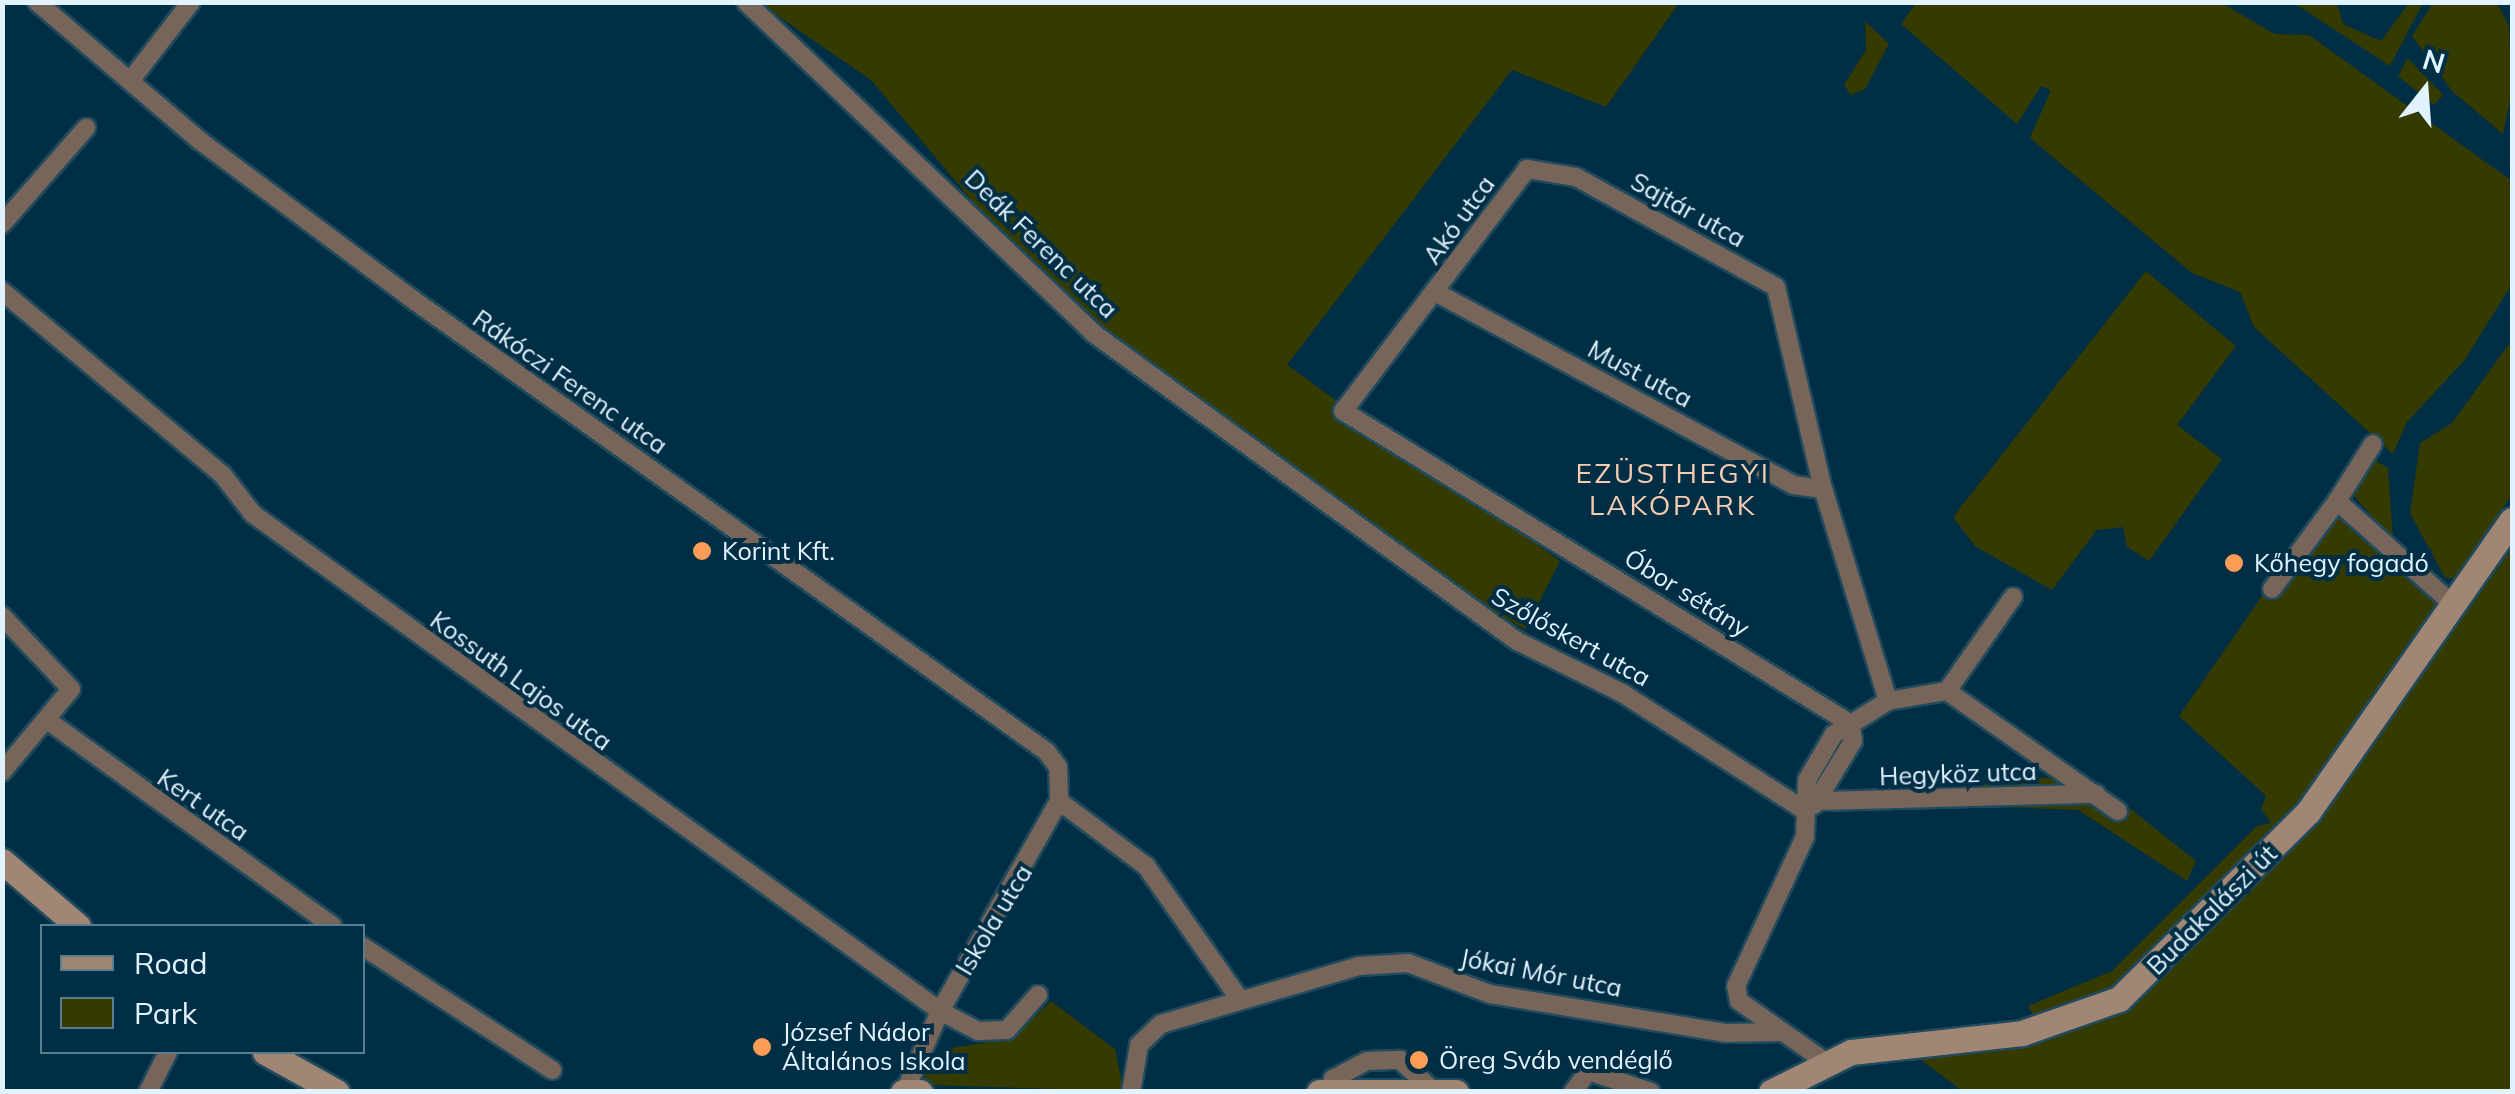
<!DOCTYPE html>
<html>
<head>
<meta charset="utf-8">
<style>
  body { margin:0 }
  #map { position:relative; width:2515px; height:1094px; overflow:hidden; background:#002e44; font-family:Mulish,sans-serif }
  div>[style] { position:absolute }
  .green>* { inset:0; background:#353b00 }
  .roads { filter:drop-shadow(2px 0 #204a5e) drop-shadow(-2px 0 #204a5e) drop-shadow(0 2px #204a5e) drop-shadow(0 -2px #204a5e) }
  .street>* { height:18px; margin:-9px; padding:0 9px; transform-origin:9px; border-radius:9px; background:#77655a }
  .secondary>* { height:25px; margin:-12.5px; padding:0 12.5px; transform-origin:12.5px; border-radius:12.5px; background:#a28674 }
  .dots>* { width:28px; height:28px; translate:-50% -50%; box-sizing:border-box; border:5px solid #002e44; border-radius:50% }
  span { translate:-50% -50%; white-space:nowrap; text-align:center; line-height:1.15; -webkit-text-stroke:8px #002e44; paint-order:stroke }
  .street-label { font-size:25px; color:#e1f3ff }
  .poi-label { font-size:25px; color:#e1f3ff }
  .left { translate:0 -50%; text-align:left }
  .neighbourhood-label { font-size:28px; color:#f5ccb0; letter-spacing:2.5px }
  .frame { position:absolute; inset:0; border:5px solid #e1f3ff; pointer-events:none }
  .legend { position:absolute; left:40px; top:924px; width:325px; height:130px; box-sizing:border-box; background:#002e44; border:2px solid #5a7d8f; margin:0; padding:12px 18px; list-style:none; font-size:30px; color:#e1f3ff }
  .legend li { display:flex; align-items:center; gap:20px; height:50px }
  .legend b { width:50px; border:2px solid #5a7d8f }
  .north { position:absolute; left:2375px; top:40px; width:100px; height:100px; -webkit-text-stroke:8px #002e44; paint-order:stroke; rotate:17deg; font-size:28px; font-weight:700; line-height:40px; text-align:center; color:#e1f3ff }
  .north::after { content:''; display:block; margin:auto; width:35px; height:45px; background:#e1f3ff; clip-path:polygon(50% 0,100% 100%,50% 72%,0 100%) }
</style>
</head>
<body>
<div id="map">
  <div class="green">
    <i style="clip-path:polygon(2220px 2px,2275px 34px,2309px 35px,2512px 181px,2512px 284px,2464px 361px,2407px 422px,2393px 454px,2254px 327px,2240px 292px,2192px 273px,2030px 138px,2051px 90px,2041px 86px,2017px 124px,1901px 24px,1916px 3px)"></i>
    <i style="clip-path:polygon(759px 3px,1679px 3px,1606px 107px,1512px 70px,1287px 365px,1560px 561px,1525px 630px,1317px 503px,1037px 279px,871px 80px)"></i>
    <i style="clip-path:polygon(2294px 3px,2337px 3px,2343px 24px,2381px 41px,2409px 3px,2423px 3px,2390px 66px)"></i>
    <i style="clip-path:polygon(2433px 3px,2497px 3px,2509px 26px,2512px 92px,2503px 134px,2452px 91px,2412px 36px)"></i>
    <i style="clip-path:polygon(1865px 21px,1889px 44px,1865px 89px,1851px 95px,1844px 85px,1866px 50px)"></i>
    <i style="clip-path:polygon(2408px 58px,2443px 95px,2434px 105px,2398px 76px)"></i>
    <i style="clip-path:polygon(2146px 271px,2236px 346px,2177px 425px,2222px 459px,2149px 561px,2127px 547px,2123px 527px,2097px 530px,2052px 590px,1975px 546px,1953px 517px)"></i>
    <i style="clip-path:polygon(2512px 340px,2512px 494px,2459px 578px,2445px 578px,2410px 513px,2420px 443px,2452px 423px)"></i>
    <i style="clip-path:polygon(2371px 458px,2388px 468px,2393px 540px,2353px 495px)"></i>
    <i style="clip-path:polygon(2337px 511px,2435px 596px,2435px 616px,2321px 816px,2512px 548px,2512px 1091px,1962px 1091px,1890px 1036px,2068px 1013px,2079px 1004px,2033px 1015px,2028px 1006px,2112px 971px,2257px 826px,2271px 823px,2261px 809px,2266px 796px,2179px 716px,2262px 596px)"></i>
    <i style="clip-path:polygon(2066px 776px,2123px 803px,2196px 861px,2187px 881px,2078px 810px,1974px 806px,1973px 785px)"></i>
    <i style="clip-path:polygon(1051px 1001px,1115px 1049px,1124px 1091px,928px 1085px,922px 1073px,945px 1049px,1013px 1038px)"></i>
  </div>
  <div class="roads">
    <div class="street">
      <i style="left:37px;top:2px;width:213px;rotate:40.4deg"></i>
      <i style="left:199px;top:140px;width:261px;rotate:36.7deg"></i>
      <i style="left:408px;top:296px;width:784px;rotate:35.5deg"></i>
      <i style="left:1046px;top:751px;width:20px;rotate:53deg"></i>
      <i style="left:1058px;top:767px;width:34px;rotate:88deg"></i>
      <i style="left:1059px;top:801px;width:241px;rotate:119.5deg"></i>
      <i style="left:940px;top:1011px;width:85px;rotate:113.6deg"></i>
      <i style="left:746px;top:2px;width:480px;rotate:43.6deg"></i>
      <i style="left:1093px;top:333px;width:524px;rotate:36deg"></i>
      <i style="left:1517px;top:641px;width:117px;rotate:26.3deg"></i>
      <i style="left:1622px;top:693px;width:216px;rotate:32.7deg"></i>
      <i style="left:130px;top:81px;width:100px;rotate:-52.3deg"></i>
      <i style="left:2px;top:224px;width:128px;rotate:-48.8deg"></i>
      <i style="left:2px;top:291px;width:286px;rotate:39.8deg"></i>
      <i style="left:222px;top:474px;width:51px;rotate:52.2deg"></i>
      <i style="left:253px;top:514px;width:848px;rotate:35.88deg"></i>
      <i style="left:940px;top:1011px;width:43px;rotate:27.8deg"></i>
      <i style="left:978px;top:1031px;width:29px;rotate:-2deg"></i>
      <i style="left:1007px;top:1030px;width:47px;rotate:-48.5deg"></i>
      <i style="left:1437px;top:293px;width:404px;rotate:28.3deg"></i>
      <i style="left:1793px;top:485px;width:30px;rotate:8deg"></i>
      <i style="left:2337px;top:501px;width:67px;rotate:-57.7deg"></i>
      <i style="left:2272px;top:589px;width:109px;rotate:-53.5deg"></i>
      <i style="left:2337px;top:501px;width:158px;rotate:41.7deg"></i>
      <i style="left:2px;top:616px;width:100px;rotate:46.6deg"></i>
      <i style="left:71px;top:689px;width:108px;rotate:129.7deg"></i>
      <i style="left:1947px;top:691px;width:115px;rotate:-54.9deg"></i>
      <i style="left:1888px;top:701px;width:60px;rotate:-9.6deg"></i>
      <i style="left:1947px;top:691px;width:209px;rotate:35.1deg"></i>
      <i style="left:47px;top:720px;width:352px;rotate:35.8deg"></i>
      <i style="left:1059px;top:801px;width:109px;rotate:36.8deg"></i>
      <i style="left:1146px;top:866px;width:160px;rotate:54.9deg"></i>
      <i style="left:1821px;top:801px;width:275px;rotate:-1.5deg"></i>
      <i style="left:1814px;top:805px;width:75px;rotate:-58.6deg"></i>
      <i style="left:1853px;top:741px;width:17px;rotate:-97deg"></i>
      <i style="left:362px;top:946px;width:227px;rotate:33.1deg"></i>
      <i style="left:1823px;top:1060px;width:103px;rotate:-144.9deg"></i>
      <i style="left:1739px;top:1001px;width:15px;rotate:-101deg"></i>
      <i style="left:1736px;top:986px;width:164px;rotate:-65.2deg"></i>
      <i style="left:1805px;top:837px;width:57px;rotate:-88deg"></i>
      <i style="left:1807px;top:780px;width:53px;rotate:-59.6deg"></i>
      <i style="left:1834px;top:734px;width:20px;rotate:-30deg"></i>
      <i style="left:1851px;top:724px;width:44px;rotate:-31.9deg"></i>
      <i style="left:1888px;top:701px;width:222px;rotate:-107deg"></i>
      <i style="left:1823px;top:489px;width:207px;rotate:-103.1deg"></i>
      <i style="left:1776px;top:287px;width:228px;rotate:-151.2deg"></i>
      <i style="left:1576px;top:177px;width:50px;rotate:-170.7deg"></i>
      <i style="left:1527px;top:169px;width:304px;rotate:127.2deg"></i>
      <i style="left:1343px;top:411px;width:597px;rotate:31.64deg"></i>
      <i style="left:1329px;top:1091px;width:13px;rotate:-72deg"></i>
      <i style="left:1333px;top:1079px;width:38px;rotate:-28deg"></i>
      <i style="left:1367px;top:1061px;width:33px;rotate:-2deg"></i>
      <i style="left:1400px;top:1060px;width:38px;rotate:43deg"></i>
      <i style="left:148px;top:1092px;width:45px;rotate:-63.4deg"></i>
      <i style="left:1131px;top:1092px;width:48px;rotate:-80.3deg"></i>
      <i style="left:1139px;top:1045px;width:30px;rotate:-44deg"></i>
      <i style="left:1161px;top:1024px;width:206px;rotate:-16.3deg"></i>
      <i style="left:1359px;top:966px;width:49px;rotate:-3.5deg"></i>
      <i style="left:1408px;top:963px;width:88px;rotate:20.7deg"></i>
      <i style="left:1490px;top:994px;width:238px;rotate:9.4deg"></i>
      <i style="left:1725px;top:1033px;width:56px;rotate:-1deg"></i>
      <i style="left:1573px;top:1092px;width:26px;rotate:-54deg"></i>
      <i style="left:1588px;top:1071px;width:66px;rotate:18.4deg"></i>
    </div>
    <div class="secondary">
      <i style="left:2px;top:861px;width:100px;rotate:40.5deg"></i>
      <i style="left:265px;top:1052px;width:82px;rotate:29.1deg"></i>
      <i style="left:903px;top:1092px;width:17px"></i>
      <i style="left:1319px;top:1092px;width:137px"></i>
      <i style="left:1771px;top:1092px;width:89px;rotate:-26.6deg"></i>
      <i style="left:1851px;top:1052px;width:172px;rotate:-6.3deg"></i>
      <i style="left:2022px;top:1033px;width:103px;rotate:-19.3deg"></i>
      <i style="left:2119px;top:999px;width:266px;rotate:-44.7deg"></i>
      <i style="left:2308px;top:812px;width:356px;rotate:-55.1deg"></i>
    </div>
  </div>
  <div class="dots">
    <i style="left:702px;top:551px;background:#fd9c55"></i>
    <i style="left:2234px;top:563px;background:#fd9c55"></i>
    <i style="left:762px;top:1047px;background:#fd9c55"></i>
    <i style="left:1419px;top:1060px;background:#fd9c55"></i>
  </div>
  <div class="street-label">
    <span style="left:1688px;top:210px;rotate:29deg">Sajtár utca</span>
    <span style="left:1459px;top:220px;rotate:-54deg">Akó utca</span>
    <span style="left:1041px;top:244px;rotate:44deg">Deák Ferenc utca</span>
    <span style="left:1640px;top:374px;rotate:28deg">Must utca</span>
    <span style="left:570px;top:382px;rotate:35deg">Rákóczi Ferenc utca</span>
    <span style="left:1687px;top:593px;rotate:32deg">Óbor sétány</span>
    <span style="left:1571px;top:637px;rotate:29deg">Szőlőskert utca</span>
    <span style="left:521px;top:681px;rotate:36deg">Kossuth Lajos utca</span>
    <span style="left:1958px;top:774px;rotate:-2deg">Hegyköz utca</span>
    <span style="left:203px;top:805px;rotate:35deg">Kert utca</span>
    <span style="left:2212px;top:910px;rotate:-45deg">Budakalászi út</span>
    <span style="left:994px;top:920px;rotate:-59deg">Iskola utca</span>
    <span style="left:1541px;top:973px;rotate:11deg">Jókai Mór utca</span>
  </div>
  <div class="poi-label">
    <span class="left" style="left:722px;top:551px">Korint Kft.</span>
    <span class="left" style="left:2254px;top:563px">Kőhegy fogadó</span>
    <span class="left" style="left:782px;top:1047px">József Nádor<br>Általános Iskola</span>
    <span class="left" style="left:1439px;top:1060px">Öreg Sváb vendéglő</span>
  </div>
  <div class="neighbourhood-label">
    <span style="left:1673px;top:489px">EZÜSTHEGYI<br>LAKÓPARK</span>
  </div>
  <div class="frame"></div>
  <ul class="legend">
  <li><b style="height:12px;background:#a28674"></b>Road</li>
  <li><b style="height:28px;background:#353b00"></b>Park</li>
  </ul>
  <div class="north">N</div>
</div>
</body>
</html>
